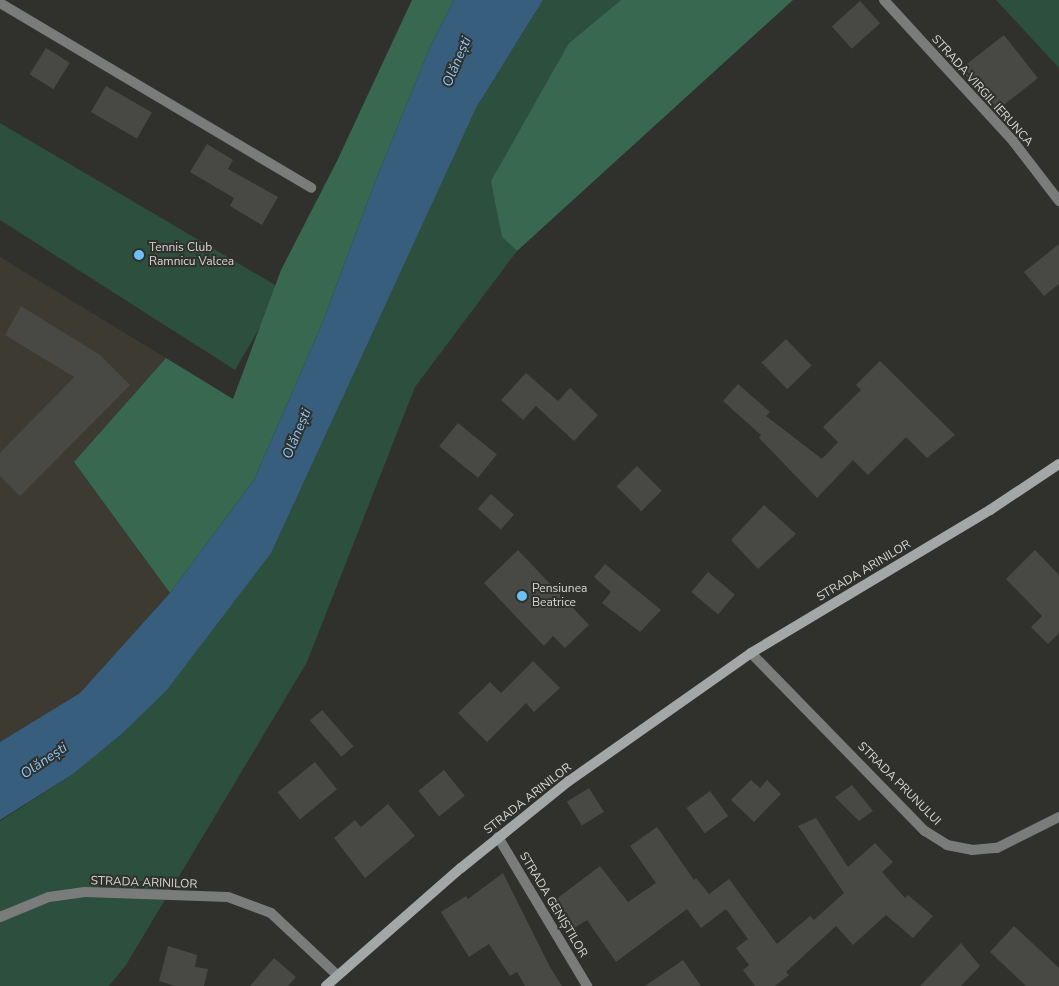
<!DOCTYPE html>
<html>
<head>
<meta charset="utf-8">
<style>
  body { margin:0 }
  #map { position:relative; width:1059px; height:986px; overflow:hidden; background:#30302d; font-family:"Nunito Sans",sans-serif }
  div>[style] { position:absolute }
  .built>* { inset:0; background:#3c3a31 }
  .green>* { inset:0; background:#2d4f3e }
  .forest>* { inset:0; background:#386850 }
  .water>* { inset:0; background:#375e7c }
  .building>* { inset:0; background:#484845; transform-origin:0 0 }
  .street>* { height:10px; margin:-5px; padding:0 5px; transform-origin:5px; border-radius:5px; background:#7a7c7c }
  .secondary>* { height:10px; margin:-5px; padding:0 5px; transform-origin:5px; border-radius:5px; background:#a4a7a8 }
  .dots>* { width:14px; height:14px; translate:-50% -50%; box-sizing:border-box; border:2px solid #30302d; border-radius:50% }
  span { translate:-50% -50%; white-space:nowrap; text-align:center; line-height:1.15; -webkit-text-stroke:4px #30302d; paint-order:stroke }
  .street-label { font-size:12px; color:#d7d7d5 }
  .poi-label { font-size:12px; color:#d7d7d5 }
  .left { translate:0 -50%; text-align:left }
  .water-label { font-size:14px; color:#89c9fb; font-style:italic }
</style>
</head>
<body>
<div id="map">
  <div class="built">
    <i style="clip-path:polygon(0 257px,166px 358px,74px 462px,170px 593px,80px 693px,0 742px)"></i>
  </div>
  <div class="green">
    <i style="clip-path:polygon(543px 0,621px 0,569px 43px,502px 237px,517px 251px,415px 387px,307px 662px,126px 965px,109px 986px,0 986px,0 821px,73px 774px,123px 733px,166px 691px,476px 108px)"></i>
    <i style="clip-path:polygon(996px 0,1059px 0,1059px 68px)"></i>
    <i style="clip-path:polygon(0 123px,282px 289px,235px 370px,0 220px)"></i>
  </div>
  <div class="forest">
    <i style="clip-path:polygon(412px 0,454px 0,431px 45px,377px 177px,322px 324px,254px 480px,170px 593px,74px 462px,166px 358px,233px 399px,281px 270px,337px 161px)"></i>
    <i style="clip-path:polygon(621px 0,793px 0,517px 251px,502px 237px,491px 181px,569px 43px)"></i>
  </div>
  <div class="water">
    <i style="clip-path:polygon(454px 0,543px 0,476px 108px,271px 553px,166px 691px,123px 733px,73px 774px,0 820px,0 742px,80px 693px,170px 593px,254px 480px,322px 324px,377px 177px,431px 45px)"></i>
  </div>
  <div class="building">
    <i style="left:860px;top:1px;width:30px;height:38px;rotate:48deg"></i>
    <i style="left:1004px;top:35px;width:55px;height:55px;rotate:52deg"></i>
    <i style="left:46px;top:48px;width:28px;height:31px;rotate:32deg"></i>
    <i style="left:106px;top:86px;width:53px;height:30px;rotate:30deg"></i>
    <i style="clip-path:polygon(207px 144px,233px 160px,228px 169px,278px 197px,262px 225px,230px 206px,234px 198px,190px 172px)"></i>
    <i style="clip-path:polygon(1059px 244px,1059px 284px,1044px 296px,1024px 272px)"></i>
    <i style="clip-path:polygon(21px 306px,100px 355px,130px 385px,20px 496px,0 476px,0 453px,74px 377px,5px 335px)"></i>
    <i style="left:786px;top:339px;width:37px;height:34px;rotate:46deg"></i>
    <i style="clip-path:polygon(880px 361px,955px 435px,927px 458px,906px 437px,868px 475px,853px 460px,817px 498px,759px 438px,761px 435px,723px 401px,738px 384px,770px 412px,766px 416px,822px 459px,838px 442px,823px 427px,861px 390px,856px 385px)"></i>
    <i style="clip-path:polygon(526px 373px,558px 401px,570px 388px,598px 415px,574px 441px,536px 406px,523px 420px,501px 400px)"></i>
    <i style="left:458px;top:423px;width:50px;height:30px;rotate:39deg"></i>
    <i style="left:637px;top:466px;width:35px;height:29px;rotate:45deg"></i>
    <i style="left:491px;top:494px;width:31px;height:20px;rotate:42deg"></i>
    <i style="clip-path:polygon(764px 505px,796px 534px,758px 569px,731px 540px)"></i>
    <i style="clip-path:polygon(518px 550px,589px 625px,565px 648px,553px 636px,544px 646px,484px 583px)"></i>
    <i style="clip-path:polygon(1035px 550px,1059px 575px,1059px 633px,1048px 644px,1031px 627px,1042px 616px,1006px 579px)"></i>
    <i style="clip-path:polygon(605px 564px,661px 610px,640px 632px,602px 603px,611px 592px,594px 577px)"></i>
    <i style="left:708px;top:572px;width:35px;height:26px;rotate:40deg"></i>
    <i style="clip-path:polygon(533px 661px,560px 688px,534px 712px,526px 703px,487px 742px,458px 713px,490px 682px,501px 693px)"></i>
    <i style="left:322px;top:710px;width:48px;height:16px;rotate:49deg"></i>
    <i style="left:315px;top:762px;width:35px;height:48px;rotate:51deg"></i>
    <i style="left:444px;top:770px;width:33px;height:33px;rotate:51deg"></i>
    <i style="clip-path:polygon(751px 780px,760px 788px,767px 780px,781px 794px,754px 822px,731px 800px)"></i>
    <i style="clip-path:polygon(852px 785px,873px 811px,859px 821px,835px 797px)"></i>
    <i style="left:589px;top:788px;width:28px;height:26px;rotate:58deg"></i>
    <i style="left:710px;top:791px;width:31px;height:29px;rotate:54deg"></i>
    <i style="clip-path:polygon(388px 804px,415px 836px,365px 878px,334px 838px,355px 820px,361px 827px)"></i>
    <i style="clip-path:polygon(816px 818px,848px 867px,875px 843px,893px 862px,882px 872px,905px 898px,908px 895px,933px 916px,913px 938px,886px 915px,853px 945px,836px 926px,786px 972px,789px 975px,775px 986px,755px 986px,743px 970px,749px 965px,736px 948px,748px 939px,726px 909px,701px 928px,687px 909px,616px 962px,587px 920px,571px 930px,551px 903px,600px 866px,628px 902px,656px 883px,630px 846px,657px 827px,694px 880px,696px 878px,709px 894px,729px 879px,777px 944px,810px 916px,814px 920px,844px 893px,798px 826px)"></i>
    <i style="clip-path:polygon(503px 873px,550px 967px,562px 986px,525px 986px,517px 972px,510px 976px,489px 944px,469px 957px,441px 912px,466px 896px,468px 899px)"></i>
    <i style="clip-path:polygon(1014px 926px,1059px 968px,1059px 986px,1026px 986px,990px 952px)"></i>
    <i style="clip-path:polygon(961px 943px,980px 966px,961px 986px,920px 986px)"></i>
    <i style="clip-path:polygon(168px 946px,197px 955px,195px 967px,208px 969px,204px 986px,175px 986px,159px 981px)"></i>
    <i style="clip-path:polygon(274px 958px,296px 977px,288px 986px,250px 986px)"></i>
    <i style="clip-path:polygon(683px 960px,701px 986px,645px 986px)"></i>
  </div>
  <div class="street">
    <i style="left:884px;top:0;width:191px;rotate:47.5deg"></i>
    <i style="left:1013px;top:141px;width:76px;rotate:52.5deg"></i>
    <i style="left:0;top:3px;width:362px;rotate:30.7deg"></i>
    <i style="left:751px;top:653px;width:249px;rotate:45.7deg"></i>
    <i style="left:925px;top:831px;width:26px;rotate:32deg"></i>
    <i style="left:947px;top:845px;width:25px;rotate:11deg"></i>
    <i style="left:972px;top:850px;width:25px;rotate:-5deg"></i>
    <i style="left:997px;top:848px;width:69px;rotate:-26.6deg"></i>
    <i style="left:498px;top:837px;width:174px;rotate:59.1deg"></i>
    <i style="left:0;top:917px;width:53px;rotate:-22.2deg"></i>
    <i style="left:49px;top:897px;width:36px;rotate:-8deg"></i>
    <i style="left:85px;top:892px;width:143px;rotate:2deg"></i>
    <i style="left:228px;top:897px;width:46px;rotate:20.4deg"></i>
    <i style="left:271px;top:913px;width:89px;rotate:43.2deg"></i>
  </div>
  <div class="secondary">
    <i style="left:326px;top:986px;width:179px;rotate:-41.2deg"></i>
    <i style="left:461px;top:868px;width:139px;rotate:-38.9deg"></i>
    <i style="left:569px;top:781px;width:223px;rotate:-35.1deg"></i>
    <i style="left:751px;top:653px;width:279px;rotate:-30.9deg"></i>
    <i style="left:990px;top:510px;width:83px;rotate:-33.7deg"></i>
  </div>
  <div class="dots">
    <i style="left:139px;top:255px;background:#6dc2f3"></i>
    <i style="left:522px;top:596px;background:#6dc2f3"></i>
  </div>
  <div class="street-label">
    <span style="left:982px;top:91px;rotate:48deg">STRADA VIRGIL IERUNCA</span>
    <span style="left:864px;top:571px;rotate:-31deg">STRADA ARINILOR</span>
    <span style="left:899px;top:784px;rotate:45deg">STRADA PRUNULUI</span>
    <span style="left:528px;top:799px;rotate:-38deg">STRADA ARINILOR</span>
    <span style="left:144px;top:883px;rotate:2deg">STRADA ARINILOR</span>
    <span style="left:553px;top:905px;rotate:59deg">STRADA GENIȘTILOR</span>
  </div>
  <div class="poi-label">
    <span class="left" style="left:149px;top:255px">Tennis Club<br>Ramnicu Valcea</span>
    <span class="left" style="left:532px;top:596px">Pensiunea<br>Beatrice</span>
  </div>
  <div class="water-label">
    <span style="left:457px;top:62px;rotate:-67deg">Olănești</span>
    <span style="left:297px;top:434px;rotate:-67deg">Olănești</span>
    <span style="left:44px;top:761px;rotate:-34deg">Olănești</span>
  </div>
</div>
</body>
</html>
